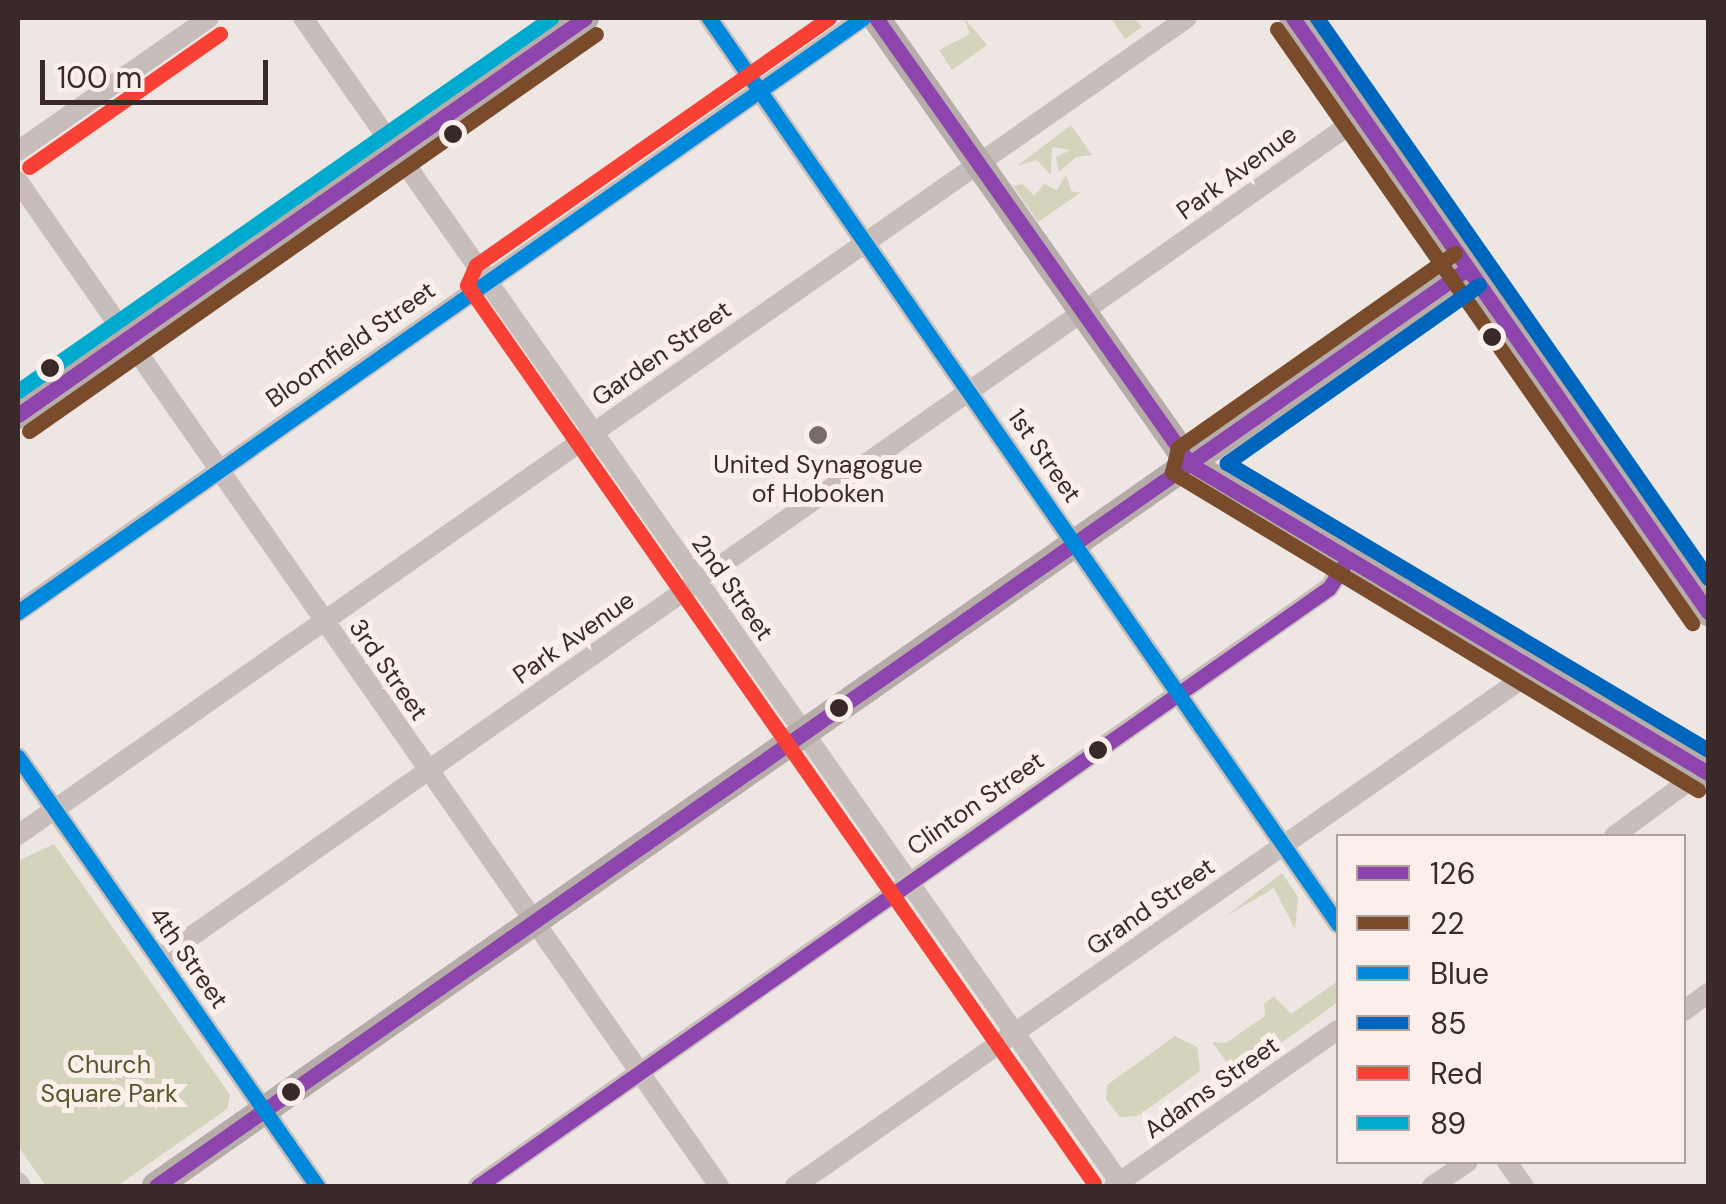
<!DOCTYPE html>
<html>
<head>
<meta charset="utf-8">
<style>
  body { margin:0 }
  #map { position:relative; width:1726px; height:1204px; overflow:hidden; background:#eee6e2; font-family:"DM Sans",sans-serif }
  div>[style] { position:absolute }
  .green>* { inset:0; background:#d4d3bc }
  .minor>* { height:20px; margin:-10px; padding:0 10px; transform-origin:10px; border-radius:10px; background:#c7bebb }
  .major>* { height:28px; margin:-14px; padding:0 14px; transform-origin:14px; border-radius:14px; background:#b6acaa }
  .bus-1>* { height:15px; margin:-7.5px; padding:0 7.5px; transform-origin:7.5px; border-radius:7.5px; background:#8e44ad }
  .bus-2>* { height:15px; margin:-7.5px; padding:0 7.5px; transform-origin:7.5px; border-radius:7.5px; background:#7a4b2a }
  .bus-3>* { height:15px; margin:-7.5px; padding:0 7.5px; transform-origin:7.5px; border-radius:7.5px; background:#08d }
  .bus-4>* { height:15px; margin:-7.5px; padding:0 7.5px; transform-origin:7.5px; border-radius:7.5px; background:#0065bd }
  .bus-5>* { height:15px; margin:-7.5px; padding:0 7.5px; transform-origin:7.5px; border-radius:7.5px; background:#f84035 }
  .bus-6>* { height:15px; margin:-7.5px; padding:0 7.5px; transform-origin:7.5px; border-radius:7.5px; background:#00a9ce }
  .dots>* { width:28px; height:28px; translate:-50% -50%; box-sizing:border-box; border:5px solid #faefea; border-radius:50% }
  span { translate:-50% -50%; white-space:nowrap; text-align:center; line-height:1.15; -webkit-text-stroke:10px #faefea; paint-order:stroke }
  .street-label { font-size:25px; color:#392a29 }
  .poi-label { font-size:25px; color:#392a29 }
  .park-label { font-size:25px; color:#51582b }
  .frame { position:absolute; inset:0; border:20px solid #392a29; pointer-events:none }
  .legend { position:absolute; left:1336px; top:834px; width:350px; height:330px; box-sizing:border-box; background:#faefea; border:2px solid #ada09d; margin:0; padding:12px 18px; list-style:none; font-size:30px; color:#392a29 }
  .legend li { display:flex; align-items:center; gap:20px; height:50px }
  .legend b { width:50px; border:2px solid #ada09d }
  .scale { position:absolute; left:40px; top:60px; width:228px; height:45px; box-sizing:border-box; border:5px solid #392a29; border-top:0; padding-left:12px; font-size:30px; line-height:35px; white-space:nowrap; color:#392a29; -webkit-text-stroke:8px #faefea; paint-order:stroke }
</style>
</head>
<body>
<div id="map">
  <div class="green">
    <i style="clip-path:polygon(964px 18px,987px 45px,952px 70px,939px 50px,970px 34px)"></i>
    <i style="clip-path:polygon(1111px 18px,1135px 18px,1142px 27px,1125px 39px)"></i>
    <i style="clip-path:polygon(1071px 125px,1092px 155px,1076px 157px,1059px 172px,1056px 157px,1071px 150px,1052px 147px,1051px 175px,1037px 160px,1017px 166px)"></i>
    <i style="clip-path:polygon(1066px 175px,1071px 191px,1080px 193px,1038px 222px,1013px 186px,1023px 184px,1034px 196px,1044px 184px,1057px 190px)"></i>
    <i style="clip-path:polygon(54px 844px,230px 1095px,227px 1109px,117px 1186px,46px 1186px,18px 1146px,18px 861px)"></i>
    <i style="clip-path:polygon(1282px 873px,1298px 897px,1295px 929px,1274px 888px,1226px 916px)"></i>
    <i style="clip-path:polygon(1338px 981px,1338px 1002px,1236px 1075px,1212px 1042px,1226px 1043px,1265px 1016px,1264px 1004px,1274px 996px,1291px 1014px)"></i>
    <i style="clip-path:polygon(1175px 1036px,1197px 1047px,1200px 1071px,1138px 1116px,1120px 1117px,1106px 1099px,1107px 1085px)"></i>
  </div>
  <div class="minor">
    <i style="left:303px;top:18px;width:1427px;rotate:54.96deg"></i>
    <i style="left:709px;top:18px;width:1103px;rotate:55.23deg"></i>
    <i style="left:18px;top:151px;width:233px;rotate:-34.9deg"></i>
    <i style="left:18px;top:181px;width:1225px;rotate:55.1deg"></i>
    <i style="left:18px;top:612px;width:1033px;rotate:-35.11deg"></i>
    <i style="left:18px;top:757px;width:523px;rotate:55.12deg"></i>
    <i style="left:18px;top:835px;width:1426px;rotate:-34.95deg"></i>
    <i style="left:1614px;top:836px;width:112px;rotate:-36.3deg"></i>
    <i style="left:159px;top:959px;width:1469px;rotate:-35.02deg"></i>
    <i style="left:1684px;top:1011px;width:30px;rotate:-37deg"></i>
    <i style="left:1507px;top:1162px;width:29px;rotate:55deg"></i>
    <i style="left:18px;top:1182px;width:5px;rotate:53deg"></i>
    <i style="left:478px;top:1186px;width:1040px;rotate:-35.1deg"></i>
    <i style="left:1329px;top:588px;width:35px;rotate:-57deg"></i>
    <i style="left:795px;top:1186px;width:904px;rotate:-34.9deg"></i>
    <i style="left:1114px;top:1186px;width:273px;rotate:-34.9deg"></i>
    <i style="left:1432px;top:1186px;width:43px;rotate:-33.7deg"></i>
  </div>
  <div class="major">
    <i style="left:876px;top:18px;width:545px;rotate:54.85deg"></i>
    <i style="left:1190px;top:464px;width:603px;rotate:30.82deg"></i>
    <i style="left:1293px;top:18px;width:725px;rotate:55.06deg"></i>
    <i style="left:18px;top:415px;width:692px;rotate:-35deg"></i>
    <i style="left:156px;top:1186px;width:1600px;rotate:-34.97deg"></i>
  </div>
  <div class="bus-1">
    <i style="left:876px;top:18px;width:545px;rotate:54.85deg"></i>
    <i style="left:1190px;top:464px;width:603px;rotate:30.82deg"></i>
    <i style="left:1293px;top:18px;width:725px;rotate:55.06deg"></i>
    <i style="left:18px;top:415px;width:692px;rotate:-35deg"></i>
    <i style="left:156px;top:1186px;width:1600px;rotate:-34.97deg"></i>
    <i style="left:478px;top:1186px;width:1040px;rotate:-35.1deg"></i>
    <i style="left:1329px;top:588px;width:35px;rotate:-57deg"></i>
  </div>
  <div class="bus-2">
    <i style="left:1277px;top:29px;width:725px;rotate:55.06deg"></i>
    <i style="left:1455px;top:253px;width:339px;rotate:144.9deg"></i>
    <i style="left:1178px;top:448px;width:25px;rotate:104deg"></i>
    <i style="left:1172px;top:472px;width:615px;rotate:31.16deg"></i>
    <i style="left:29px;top:431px;width:692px;rotate:-35deg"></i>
  </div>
  <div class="bus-3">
    <i style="left:709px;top:18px;width:1103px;rotate:55.23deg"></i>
    <i style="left:18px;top:612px;width:1033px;rotate:-35.11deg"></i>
    <i style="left:18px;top:757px;width:523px;rotate:55.12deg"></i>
  </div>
  <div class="bus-4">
    <i style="left:1317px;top:18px;width:683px;rotate:55.08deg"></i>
    <i style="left:1479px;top:285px;width:309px;rotate:144.8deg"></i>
    <i style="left:1227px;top:463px;width:560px;rotate:30.82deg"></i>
  </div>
  <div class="bus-5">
    <i style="left:829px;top:18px;width:431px;rotate:145deg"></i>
    <i style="left:476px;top:265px;width:22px;rotate:114deg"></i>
    <i style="left:467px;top:285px;width:1095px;rotate:55.08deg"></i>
    <i style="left:29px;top:167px;width:233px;rotate:-34.9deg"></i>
  </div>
  <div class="bus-6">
    <i style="left:18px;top:391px;width:651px;rotate:-34.98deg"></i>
  </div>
  <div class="dots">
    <i style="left:453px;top:134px;background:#392a29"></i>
    <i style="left:1492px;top:337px;background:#392a29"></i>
    <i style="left:50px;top:368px;background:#392a29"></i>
    <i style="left:818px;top:435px;background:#786c6a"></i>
    <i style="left:839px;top:708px;background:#392a29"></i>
    <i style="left:1098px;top:750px;background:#392a29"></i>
    <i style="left:291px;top:1092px;background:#392a29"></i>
  </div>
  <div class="street-label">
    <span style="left:1237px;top:173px;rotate:-36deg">Park Avenue</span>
    <span style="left:351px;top:345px;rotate:-35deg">Bloomfield Street</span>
    <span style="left:662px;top:354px;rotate:-35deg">Garden Street</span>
    <span style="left:1044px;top:456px;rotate:55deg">1st Street</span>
    <span style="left:732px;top:588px;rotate:55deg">2nd Street</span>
    <span style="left:574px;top:638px;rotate:-35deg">Park Avenue</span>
    <span style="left:388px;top:670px;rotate:55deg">3rd Street</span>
    <span style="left:976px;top:804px;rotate:-35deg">Clinton Street</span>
    <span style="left:1151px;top:907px;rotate:-35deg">Grand Street</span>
    <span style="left:188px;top:958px;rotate:55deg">4th Street</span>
    <span style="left:1212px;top:1088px;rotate:-35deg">Adams Street</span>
  </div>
  <div class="poi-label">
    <span style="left:818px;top:480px">United Synagogue<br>of Hoboken</span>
  </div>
  <div class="park-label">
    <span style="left:109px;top:1080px">Church<br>Square Park</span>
  </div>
  <div class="frame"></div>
  <ul class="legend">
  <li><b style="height:12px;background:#8e44ad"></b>126</li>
  <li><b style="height:12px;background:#7a4b2a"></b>22</li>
  <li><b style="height:12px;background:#08d"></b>Blue</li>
  <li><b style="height:12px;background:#0065bd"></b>85</li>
  <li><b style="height:12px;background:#f84035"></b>Red</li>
  <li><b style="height:12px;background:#00a9ce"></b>89</li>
  </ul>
  <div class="scale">100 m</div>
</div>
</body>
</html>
